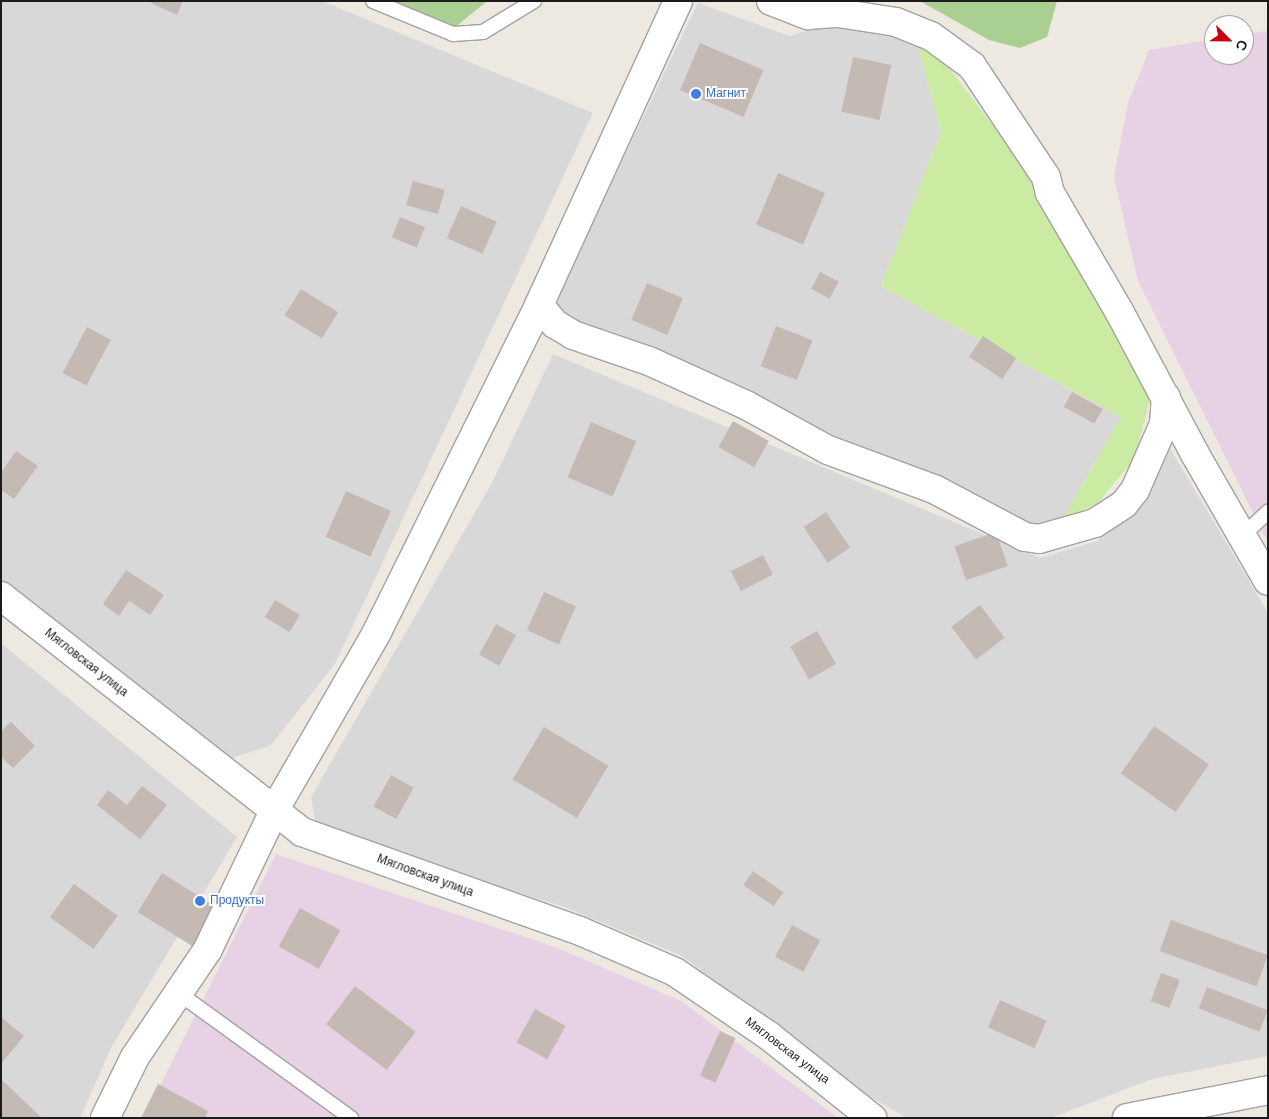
<!DOCTYPE html>
<html>
<head>
<meta charset="utf-8">
<style>
  body { margin:0 }
  #map { position:relative; width:1269px; height:1119px; overflow:hidden; background:#ede8e0; font-family:Arial,sans-serif }
  div>[style] { position:absolute }
  .residential>* { inset:0; background:#d9d8d8 }
  .industrial>* { inset:0; background:#e7d1e5 }
  .grass>* { inset:0; background:#cceba2 }
  .forest>* { inset:0; background:#a9cf92 }
  .building>* { inset:0; background:#c5b9b3; transform-origin:0 0 }
  .roads { filter:drop-shadow(1px 0 #a2a2a2) drop-shadow(-1px 0 #a2a2a2) drop-shadow(0 1px #a2a2a2) drop-shadow(0 -1px #a2a2a2) }
  .lane>* { height:14px; margin:-7px; padding:0 7px; transform-origin:7px; border-radius:7px; background:#fff }
  .street>* { height:28px; margin:-14px; padding:0 14px; transform-origin:14px; border-radius:14px; background:#fff }
  .dots>* { width:14px; height:14px; translate:-50% -50%; box-sizing:border-box; border:2px solid #fff; border-radius:50% }
  span { translate:-50% -50%; white-space:nowrap; text-align:center; line-height:1.15; -webkit-text-stroke:4px #fff; paint-order:stroke }
  .shop-label { font-size:12px; color:#366cbe }
  .left { translate:0 -50%; text-align:left }
  .street-label { font-size:12px; color:#1b1b1b }
  .frame { position:absolute; inset:0; border:2px solid #1b1b1b; pointer-events:none }
  .north { position:absolute; left:1204px; top:15px; width:50px; height:50px; box-sizing:border-box; background:#fff; border:1px solid #a4a4a4; border-radius:50%; rotate:113deg; font-size:14px; font-weight:700; line-height:20px; text-align:center; color:#1b1b1b }
  .north::after { content:''; display:block; margin:auto; width:18px; height:22px; background:#c60011; clip-path:polygon(50% 0,100% 100%,50% 72%,0 100%) }
</style>
</head>
<body>
<div id="map">
  <div class="residential">
    <i style="clip-path:polygon(1px 1px,322px 1px,593px 113px,335px 664px,270px 746px,225px 760px,1px 582px)"></i>
    <i style="clip-path:polygon(698px 3px,790px 36px,833px 23px,877px 27px,917px 42px,941px 132px,881px 286px,1121px 417px,1062px 520px,1034px 530px,739px 391px,570px 325px,557px 305px,559px 292px)"></i>
    <i style="clip-path:polygon(553px 354px,1040px 558px,1097px 541px,1140px 506px,1168px 445px,1268px 613px,1268px 1056px,1152px 1079px,1051px 1118px,907px 1118px,864px 1093px,682px 956px,567px 908px,317px 830px,311px 797px,493px 481px)"></i>
    <i style="clip-path:polygon(1px 643px,237px 837px,112px 1046px,80px 1118px,1px 1118px)"></i>
  </div>
  <div class="industrial">
    <i style="clip-path:polygon(1268px 31px,1268px 543px,1138px 281px,1114px 176px,1128px 103px,1149px 50px,1214px 39px,1214px 55px,1244px 55px,1244px 34px)"></i>
    <i style="clip-path:polygon(276px 854px,555px 947px,681px 1001px,838px 1118px,144px 1118px)"></i>
  </div>
  <div class="grass">
    <i style="clip-path:polygon(917px 42px,938px 53px,1031px 176px,1150px 398px,1135px 458px,1097px 504px,1062px 520px,1121px 417px,881px 286px,941px 132px)"></i>
  </div>
  <div class="forest">
    <i style="clip-path:polygon(368px 1px,486px 1px,486px 2px,449px 32px)"></i>
    <i style="clip-path:polygon(920px 1px,1057px 1px,1047px 37px,1020px 48px,989px 40px)"></i>
  </div>
  <div class="building">
    <i style="clip-path:polygon(147px 1px,183px 1px,177px 15px)"></i>
    <i style="left:700px;top:43px;width:69px;height:51px;rotate:23deg"></i>
    <i style="left:853px;top:57px;width:39px;height:56px;rotate:12deg"></i>
    <i style="left:778px;top:173px;width:51px;height:56px;rotate:23deg"></i>
    <i style="left:413px;top:181px;width:33px;height:25px;rotate:16deg"></i>
    <i style="left:461px;top:206px;width:39px;height:35px;rotate:24deg"></i>
    <i style="left:400px;top:217px;width:27px;height:22px;rotate:22deg"></i>
    <i style="left:820px;top:272px;width:21px;height:19px;rotate:28deg"></i>
    <i style="left:647px;top:283px;width:39px;height:40px;rotate:23deg"></i>
    <i style="left:301px;top:289px;width:44px;height:31px;rotate:32deg"></i>
    <i style="left:776px;top:326px;width:39px;height:43px;rotate:21deg"></i>
    <i style="left:87px;top:327px;width:27px;height:52px;rotate:28deg"></i>
    <i style="left:983px;top:336px;width:40px;height:25px;rotate:34deg"></i>
    <i style="left:1072px;top:392px;width:35px;height:17px;rotate:29deg"></i>
    <i style="left:733px;top:421px;width:41px;height:30px;rotate:29deg"></i>
    <i style="left:591px;top:422px;width:49px;height:60px;rotate:23deg"></i>
    <i style="clip-path:polygon(16px 451px,38px 466px,14px 499px,1px 490px,1px 473px)"></i>
    <i style="left:346px;top:491px;width:49px;height:50px;rotate:24deg"></i>
    <i style="left:826px;top:512px;width:43px;height:27px;rotate:56deg"></i>
    <i style="left:996px;top:532px;width:36px;height:44px;rotate:71deg"></i>
    <i style="left:763px;top:555px;width:22px;height:36px;rotate:63deg"></i>
    <i style="clip-path:polygon(126px 570px,164px 595px,150px 615px,129px 601px,119px 616px,103px 604px)"></i>
    <i style="left:544px;top:592px;width:35px;height:42px;rotate:24deg"></i>
    <i style="left:275px;top:600px;width:29px;height:20px;rotate:31deg"></i>
    <i style="left:980px;top:605px;width:41px;height:36px;rotate:53deg"></i>
    <i style="left:496px;top:624px;width:23px;height:35px;rotate:29deg"></i>
    <i style="left:817px;top:631px;width:38px;height:31px;rotate:60deg"></i>
    <i style="clip-path:polygon(11px 722px,35px 746px,13px 768px,1px 757px,1px 731px)"></i>
    <i style="left:1154px;top:726px;width:67px;height:58px;rotate:35deg"></i>
    <i style="left:544px;top:727px;width:75px;height:61px;rotate:31deg"></i>
    <i style="left:391px;top:775px;width:26px;height:36px;rotate:29deg"></i>
    <i style="clip-path:polygon(142px 786px,167px 805px,140px 839px,97px 805px,108px 790px,127px 805px)"></i>
    <i style="left:753px;top:871px;width:37px;height:17px;rotate:35deg"></i>
    <i style="left:162px;top:873px;width:66px;height:46px;rotate:32deg"></i>
    <i style="left:74px;top:884px;width:54px;height:41px;rotate:36deg"></i>
    <i style="left:300px;top:908px;width:46px;height:44px;rotate:29deg"></i>
    <i style="left:1171px;top:920px;width:103px;height:33px;rotate:20deg"></i>
    <i style="left:792px;top:925px;width:32px;height:36px;rotate:28deg"></i>
    <i style="left:1161px;top:973px;width:20px;height:30px;rotate:20deg"></i>
    <i style="left:355px;top:986px;width:76px;height:48px;rotate:37deg"></i>
    <i style="left:1207px;top:987px;width:65px;height:23px;rotate:21deg"></i>
    <i style="left:1000px;top:1000px;width:51px;height:30px;rotate:24deg"></i>
    <i style="left:535px;top:1009px;width:35px;height:38px;rotate:29deg"></i>
    <i style="clip-path:polygon(1px 1017px,24px 1036px,1px 1064px)"></i>
    <i style="left:720px;top:1031px;width:17px;height:49px;rotate:24deg"></i>
    <i style="clip-path:polygon(1px 1079px,42px 1118px,1px 1118px)"></i>
    <i style="clip-path:polygon(158px 1084px,208px 1111px,205px 1118px,141px 1118px)"></i>
  </div>
  <div class="roads">
    <div class="lane">
      <i style="left:373px;top:1px;width:87px;rotate:22.4deg"></i>
      <i style="left:453px;top:34px;width:30px;rotate:-4deg"></i>
      <i style="left:483px;top:32px;width:60px;rotate:-31.3deg"></i>
      <i style="left:1241px;top:537px;width:37px;rotate:-43deg"></i>
      <i style="left:177px;top:992px;width:215px;rotate:35.9deg"></i>
    </div>
    <div class="street">
      <i style="left:771px;top:1px;width:40px;rotate:21deg"></i>
      <i style="left:808px;top:15px;width:30px;rotate:-4deg"></i>
      <i style="left:838px;top:13px;width:59px;rotate:8.8deg"></i>
      <i style="left:896px;top:22px;width:38px;rotate:22deg"></i>
      <i style="left:931px;top:36px;width:51px;rotate:36.2deg"></i>
      <i style="left:972px;top:66px;width:133px;rotate:56.3deg"></i>
      <i style="left:1046px;top:177px;width:16px;rotate:76deg"></i>
      <i style="left:1050px;top:193px;width:137px;rotate:59.7deg"></i>
      <i style="left:1119px;top:311px;width:162px;rotate:62deg"></i>
      <i style="left:1195px;top:454px;width:146px;rotate:60.1deg"></i>
      <i style="left:539px;top:305px;width:25px;rotate:50deg"></i>
      <i style="left:555px;top:324px;width:21px;rotate:31deg"></i>
      <i style="left:573px;top:335px;width:80px;rotate:18.9deg"></i>
      <i style="left:649px;top:361px;width:107px;rotate:24.4deg"></i>
      <i style="left:746px;top:405px;width:94px;rotate:28.8deg"></i>
      <i style="left:828px;top:450px;width:113px;rotate:20.2deg"></i>
      <i style="left:934px;top:489px;width:103px;rotate:27.8deg"></i>
      <i style="left:1025px;top:537px;width:14px;rotate:8deg"></i>
      <i style="left:1039px;top:539px;width:58px;rotate:-15.9deg"></i>
      <i style="left:1095px;top:523px;width:35px;rotate:-33deg"></i>
      <i style="left:1124px;top:504px;width:18px;rotate:-52deg"></i>
      <i style="left:1135px;top:490px;width:72px;rotate:-66.3deg"></i>
      <i style="left:1164px;top:424px;width:27px;rotate:-86deg"></i>
      <i style="left:1px;top:596px;width:382px;rotate:38.1deg"></i>
      <i style="left:302px;top:832px;width:295px;rotate:19.6deg"></i>
      <i style="left:580px;top:931px;width:103px;rotate:23.3deg"></i>
      <i style="left:675px;top:972px;width:114px;rotate:34.2deg"></i>
      <i style="left:769px;top:1036px;width:132px;rotate:38.5deg"></i>
      <i style="left:105px;top:1118px;width:68px;rotate:-63.8deg"></i>
      <i style="left:135px;top:1057px;width:130px;rotate:-55.9deg"></i>
      <i style="left:208px;top:949px;width:155px;rotate:-64.4deg"></i>
      <i style="left:275px;top:809px;width:204px;rotate:-60deg"></i>
      <i style="left:377px;top:632px;width:365px;rotate:-63.6deg"></i>
      <i style="left:539px;top:305px;width:334px;rotate:-65.4deg"></i>
      <i style="left:1127px;top:1118px;width:144px;rotate:-11.2deg"></i>
    </div>
  </div>
  <div class="dots">
    <i style="left:696px;top:94px;background:#3f7fe0"></i>
    <i style="left:200px;top:901px;background:#3f7fe0"></i>
  </div>
  <div class="shop-label">
    <span class="left" style="left:706px;top:94px">Магнит</span>
    <span class="left" style="left:210px;top:901px">Продукты</span>
  </div>
  <div class="street-label">
    <span style="left:86px;top:663px;rotate:38deg">Мягловская улица</span>
    <span style="left:425px;top:876px;rotate:20deg">Мягловская улица</span>
    <span style="left:787px;top:1051px;rotate:37deg">Мягловская улица</span>
  </div>
  <div class="frame"></div>
  <div class="north">С</div>
</div>
</body>
</html>
